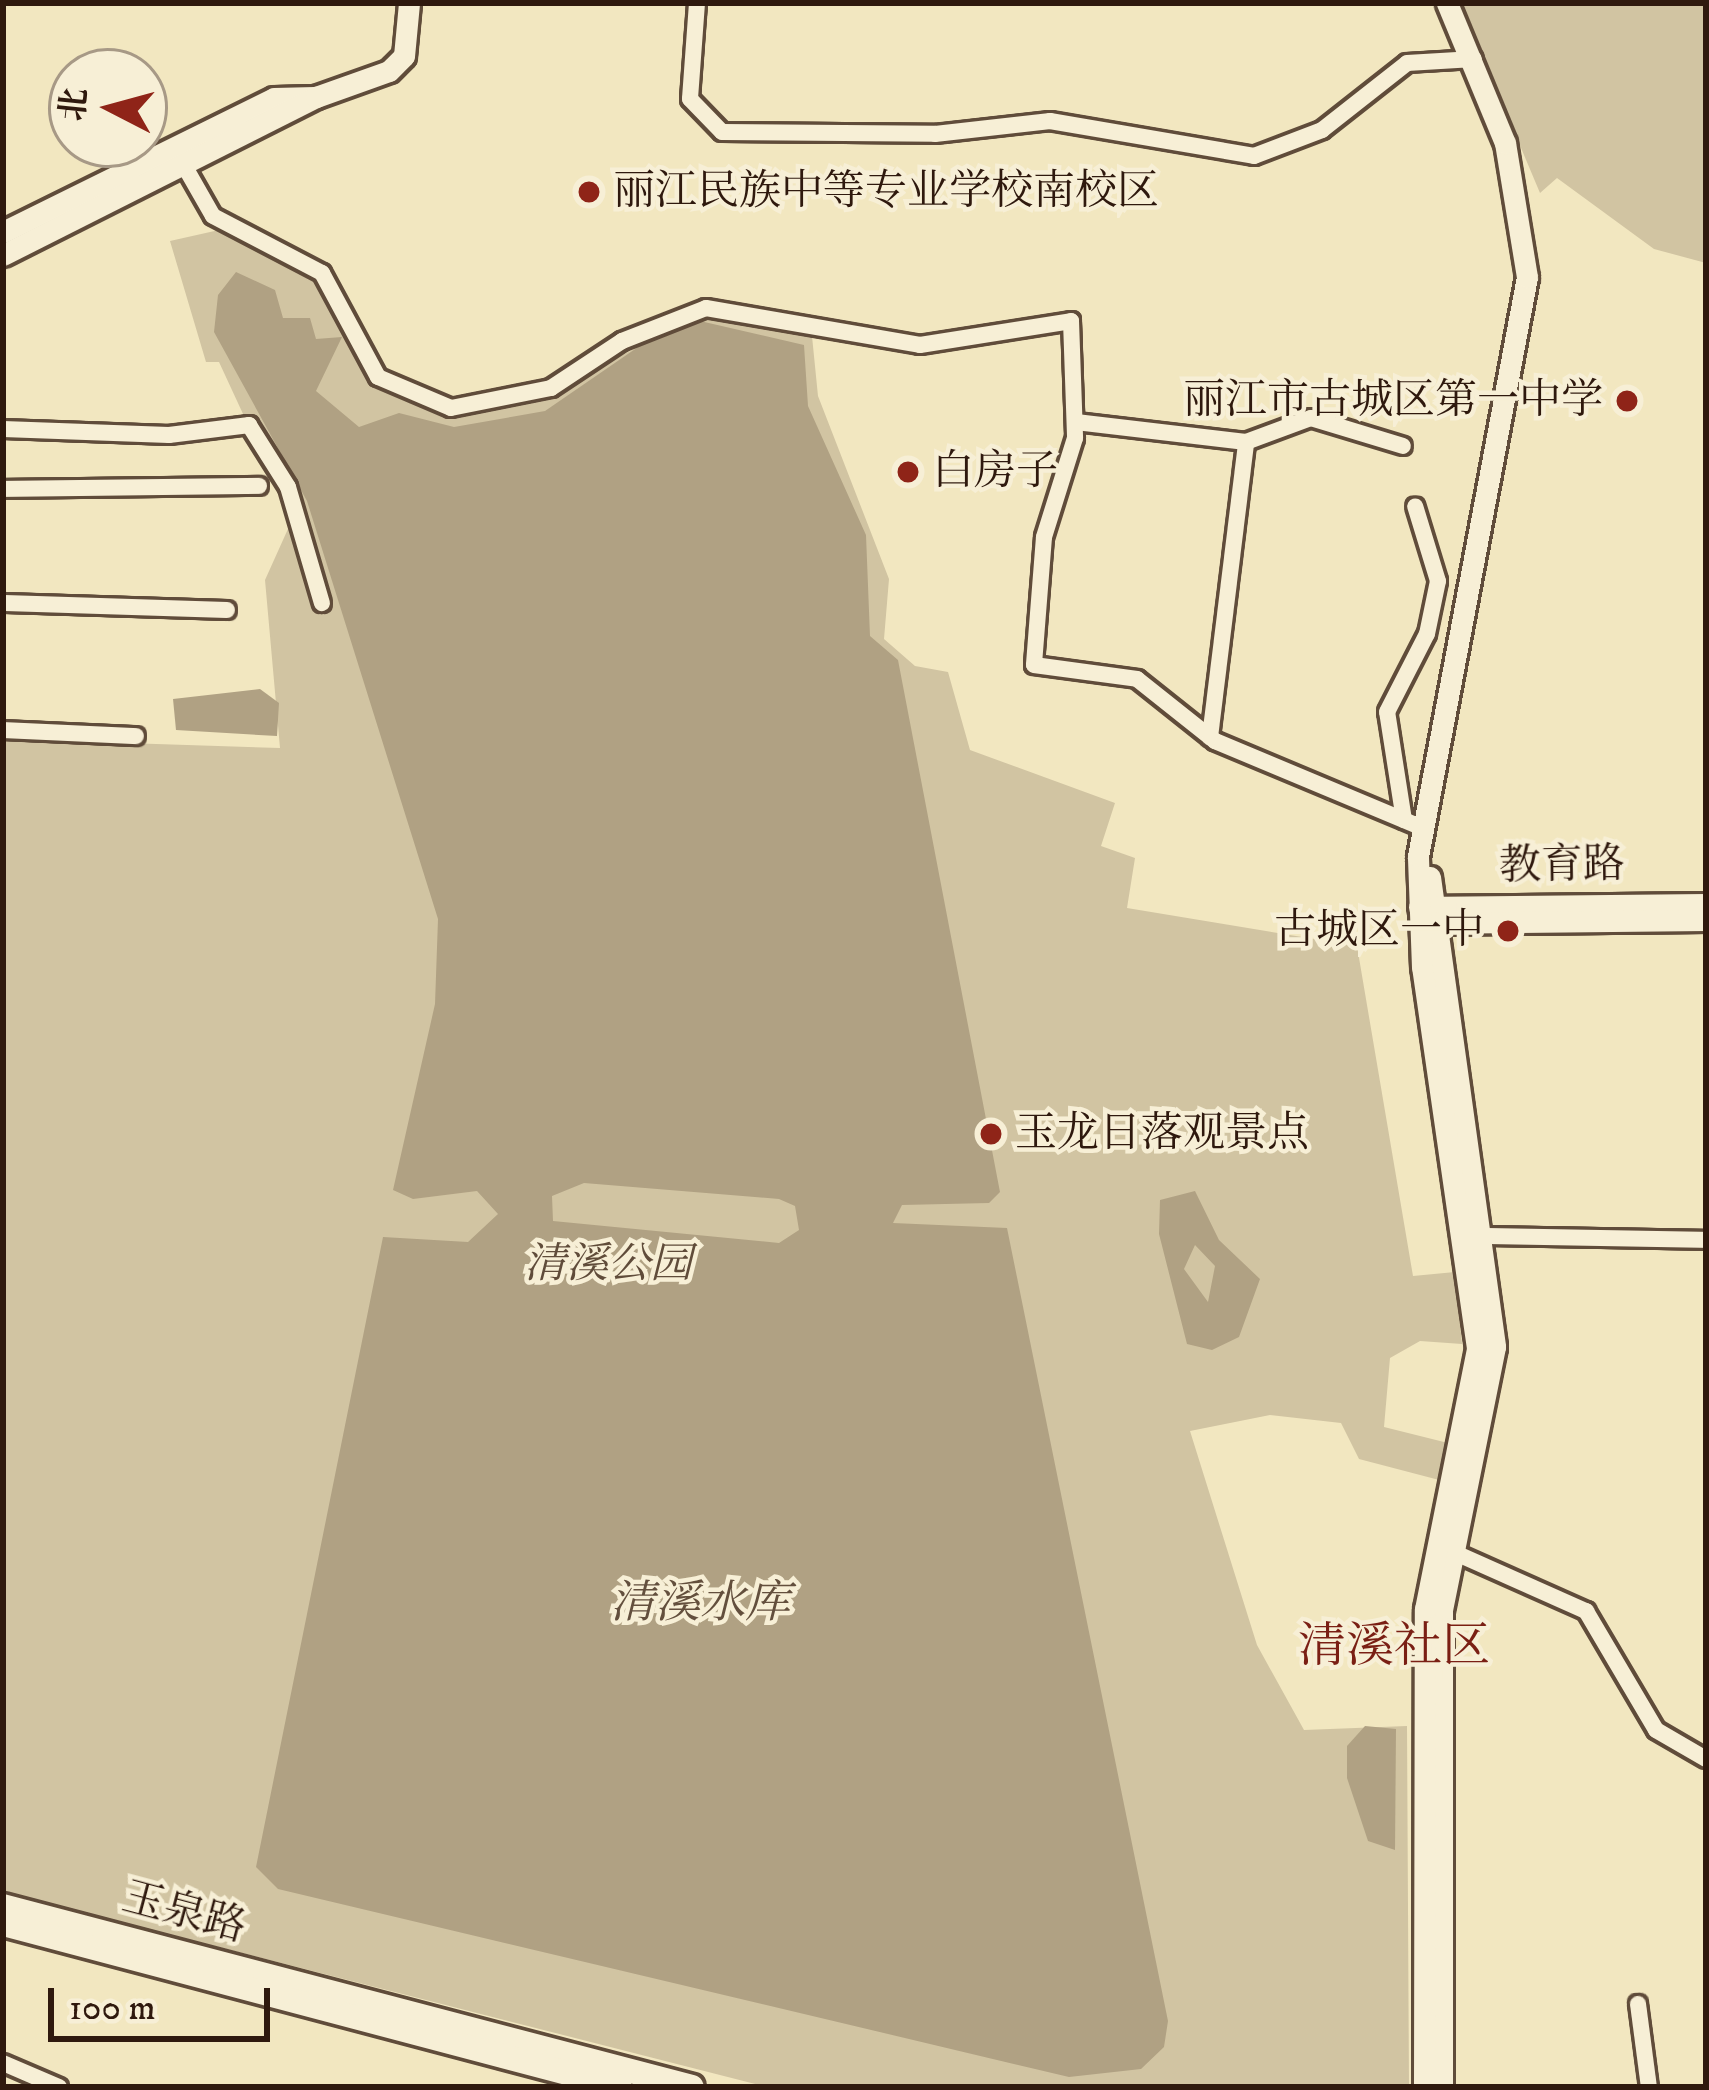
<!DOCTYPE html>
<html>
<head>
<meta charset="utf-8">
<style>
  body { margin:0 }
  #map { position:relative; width:1709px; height:2090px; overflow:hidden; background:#f2e7c0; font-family:"IM FELL DW Pica","Noto Serif SC",serif }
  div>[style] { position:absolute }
  .green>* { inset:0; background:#d1c4a2 }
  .water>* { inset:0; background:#b0a183 }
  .roads { filter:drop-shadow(3px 0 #604c3a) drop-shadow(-3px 0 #604c3a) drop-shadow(0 3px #604c3a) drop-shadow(0 -3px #604c3a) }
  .minor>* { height:16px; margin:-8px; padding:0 8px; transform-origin:8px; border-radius:8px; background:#f7efd6 }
  .tertiary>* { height:21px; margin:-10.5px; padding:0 10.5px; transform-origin:10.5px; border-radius:10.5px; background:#f7efd6 }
  .secondary>* { height:24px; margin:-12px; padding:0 12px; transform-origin:12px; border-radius:12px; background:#f7efd6 }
  .dots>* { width:33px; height:33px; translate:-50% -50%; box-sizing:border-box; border:6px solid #f7efd6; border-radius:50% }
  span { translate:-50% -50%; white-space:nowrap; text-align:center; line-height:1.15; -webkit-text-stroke:9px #f7efd6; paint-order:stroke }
  .poi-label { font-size:42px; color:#2f190e }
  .left { translate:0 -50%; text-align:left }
  .right { translate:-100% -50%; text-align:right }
  .street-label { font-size:42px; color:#2f190e }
  .park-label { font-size:42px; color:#604c3a; font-style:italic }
  .water-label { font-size:45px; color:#634f3d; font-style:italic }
  .quarter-label { font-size:48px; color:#7a1f14 }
  .frame { position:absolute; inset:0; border:6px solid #2f190e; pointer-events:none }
  .north { position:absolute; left:48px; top:48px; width:120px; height:120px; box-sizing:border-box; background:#f7efd6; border:3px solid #a79986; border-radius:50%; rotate:276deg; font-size:33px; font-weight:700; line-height:48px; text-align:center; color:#2f190e }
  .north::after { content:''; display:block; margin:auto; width:42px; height:54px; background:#8f2418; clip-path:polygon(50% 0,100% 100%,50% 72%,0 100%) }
  .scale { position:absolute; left:48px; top:1988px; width:222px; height:54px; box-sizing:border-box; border:6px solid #2f190e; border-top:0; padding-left:15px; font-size:36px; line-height:42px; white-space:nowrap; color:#2f190e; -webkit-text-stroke:9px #f7efd6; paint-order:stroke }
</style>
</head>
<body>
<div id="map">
  <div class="green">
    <i style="clip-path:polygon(1460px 3px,1706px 3px,1706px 263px,1654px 249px,1557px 178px,1540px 193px)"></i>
    <i style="clip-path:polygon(219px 230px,310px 274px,383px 389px,446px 415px,545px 397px,691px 318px,757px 317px,812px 336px,818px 396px,889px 579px,884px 639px,915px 666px,948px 672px,970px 750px,1115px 803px,1101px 846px,1135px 858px,1127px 908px,1357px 946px,1413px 1276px,1455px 1272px,1462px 1344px,1420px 1341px,1390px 1358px,1384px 1427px,1452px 1444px,1443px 1481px,1359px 1459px,1341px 1423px,1270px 1415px,1190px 1431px,1257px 1645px,1304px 1730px,1407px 1726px,1409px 2087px,767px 2087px,3px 1892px,3px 739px,280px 748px,265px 580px,292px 520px,219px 362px,206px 362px,170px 241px)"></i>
  </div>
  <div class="water">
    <i style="clip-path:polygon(evenodd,236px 272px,275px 290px,283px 318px,310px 318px,316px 339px,342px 337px,316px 391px,359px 427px,399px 413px,454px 427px,545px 411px,657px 334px,700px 321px,804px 345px,808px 406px,866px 535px,870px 636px,898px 660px,1000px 1192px,989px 1203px,902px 1205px,893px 1223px,1007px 1228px,1168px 2021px,1164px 2047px,1141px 2069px,1069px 2077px,278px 1889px,256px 1867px,383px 1237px,468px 1242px,498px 1214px,477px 1191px,413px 1199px,393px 1190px,435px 1004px,438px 919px,307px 501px,214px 332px,218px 295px,236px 272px,584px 1183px,779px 1199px,795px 1206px,799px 1230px,779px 1243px,553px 1221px,552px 1196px,584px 1183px)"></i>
    <i style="clip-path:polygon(260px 689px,279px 703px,277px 736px,176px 730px,173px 699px)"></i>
    <i style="clip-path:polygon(evenodd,1195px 1191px,1219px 1240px,1260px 1279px,1239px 1337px,1212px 1350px,1187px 1344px,1159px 1234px,1160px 1200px,1195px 1191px,1195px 1245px,1215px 1266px,1208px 1302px,1184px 1269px,1195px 1245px)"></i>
    <i style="clip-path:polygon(1365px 1726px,1396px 1729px,1395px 1850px,1368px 1841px,1347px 1778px,1347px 1746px)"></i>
  </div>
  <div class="roads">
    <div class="minor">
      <i style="left:697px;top:3px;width:96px;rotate:94.2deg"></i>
      <i style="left:690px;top:99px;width:46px;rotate:45.9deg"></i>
      <i style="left:722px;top:132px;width:213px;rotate:0.5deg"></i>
      <i style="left:935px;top:134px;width:116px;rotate:-6.4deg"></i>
      <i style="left:1050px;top:121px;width:207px;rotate:9.7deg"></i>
      <i style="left:1254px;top:156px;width:73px;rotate:-20.9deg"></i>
      <i style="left:1322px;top:130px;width:108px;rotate:-38.2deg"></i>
      <i style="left:1407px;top:63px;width:67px;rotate:-3.4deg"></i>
      <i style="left:185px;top:167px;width:56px;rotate:60.3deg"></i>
      <i style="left:213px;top:216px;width:123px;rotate:27.6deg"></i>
      <i style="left:322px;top:273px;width:118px;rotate:61.7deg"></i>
      <i style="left:378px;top:377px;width:79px;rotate:23deg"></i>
      <i style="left:451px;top:408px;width:102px;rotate:-11.3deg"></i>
      <i style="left:551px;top:388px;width:85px;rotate:-33.5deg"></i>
      <i style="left:622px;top:341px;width:90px;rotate:-21.4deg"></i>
      <i style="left:706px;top:308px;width:217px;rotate:9.8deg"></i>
      <i style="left:920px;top:345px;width:153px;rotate:-9deg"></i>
      <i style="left:1071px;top:321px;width:117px;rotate:88deg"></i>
      <i style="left:1075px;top:438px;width:104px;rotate:107.4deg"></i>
      <i style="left:1044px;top:537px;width:128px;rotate:94.5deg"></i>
      <i style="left:1034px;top:665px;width:104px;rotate:7.7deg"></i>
      <i style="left:1137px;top:679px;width:100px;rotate:38.5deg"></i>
      <i style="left:1215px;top:741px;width:223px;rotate:22.7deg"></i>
      <i style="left:1076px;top:422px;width:171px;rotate:6.7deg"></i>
      <i style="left:1246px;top:442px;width:69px;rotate:-20.3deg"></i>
      <i style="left:1311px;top:418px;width:96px;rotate:16.9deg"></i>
      <i style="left:3px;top:429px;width:166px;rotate:2.1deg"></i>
      <i style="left:169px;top:435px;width:81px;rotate:-7.1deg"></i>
      <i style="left:249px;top:425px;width:73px;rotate:57.8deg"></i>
      <i style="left:288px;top:487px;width:121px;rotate:73.7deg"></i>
      <i style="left:3px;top:489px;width:256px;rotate:-0.7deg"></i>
      <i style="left:3px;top:603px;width:224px;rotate:1.8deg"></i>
      <i style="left:3px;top:730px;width:133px;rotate:2.6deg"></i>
      <i style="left:1210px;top:737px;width:297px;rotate:-83deg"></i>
      <i style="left:1404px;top:820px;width:109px;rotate:-98.9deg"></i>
      <i style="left:1387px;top:712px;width:88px;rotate:-62.9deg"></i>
      <i style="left:1427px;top:634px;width:54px;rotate:-78.3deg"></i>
      <i style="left:1438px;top:581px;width:78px;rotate:-107deg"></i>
      <i style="left:1481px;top:1236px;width:225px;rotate:1deg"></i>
      <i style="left:1451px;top:1551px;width:148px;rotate:24deg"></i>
      <i style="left:1586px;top:1611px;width:138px;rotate:59.5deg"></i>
      <i style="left:1656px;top:1730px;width:58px;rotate:30.1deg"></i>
      <i style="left:1638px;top:2004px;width:84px;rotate:82.5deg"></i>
      <i style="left:3px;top:2063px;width:61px;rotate:23.2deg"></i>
    </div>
    <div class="tertiary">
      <i style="left:3px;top:232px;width:302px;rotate:-26.3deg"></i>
      <i style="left:274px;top:98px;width:41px;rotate:-1.4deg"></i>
      <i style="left:3px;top:255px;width:351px;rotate:-26.8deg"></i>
      <i style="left:316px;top:97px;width:77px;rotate:-19.6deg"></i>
      <i style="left:389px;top:71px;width:21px;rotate:-45deg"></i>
      <i style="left:404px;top:56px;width:53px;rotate:-84.6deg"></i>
      <i style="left:1430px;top:877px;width:474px;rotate:82.1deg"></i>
      <i style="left:1495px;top:1347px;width:269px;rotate:101.4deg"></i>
      <i style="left:1442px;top:1611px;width:476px;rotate:90deg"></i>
      <i style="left:1419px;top:907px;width:287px;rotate:-0.6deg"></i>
      <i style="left:1425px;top:923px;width:281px;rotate:-0.6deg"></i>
      <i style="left:1424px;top:2087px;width:478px;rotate:-89.9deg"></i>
      <i style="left:1425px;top:1609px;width:266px;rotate:-78.7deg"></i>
      <i style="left:1477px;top:1348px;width:385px;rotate:-98.2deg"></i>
      <i style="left:1422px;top:967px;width:111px;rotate:-92.1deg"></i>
      <i style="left:1418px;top:856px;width:589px;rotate:-79.34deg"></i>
      <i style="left:1527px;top:277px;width:136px;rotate:-99.3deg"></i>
      <i style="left:1505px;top:143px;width:152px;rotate:-112.5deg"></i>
    </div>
    <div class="secondary">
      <i style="left:3px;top:1906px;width:712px;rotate:14.72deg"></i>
      <i style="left:3px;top:1924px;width:638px;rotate:14.8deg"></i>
    </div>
  </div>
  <div class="dots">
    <i style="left:589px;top:192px;background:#8f2418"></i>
    <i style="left:1627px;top:401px;background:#8f2418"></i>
    <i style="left:908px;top:472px;background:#8f2418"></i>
    <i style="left:1508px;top:931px;background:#8f2418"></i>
    <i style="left:991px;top:1134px;background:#8f2418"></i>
  </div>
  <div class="poi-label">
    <span class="left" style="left:613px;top:192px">丽江民族中等专业学校南校区</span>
    <span class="right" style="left:1603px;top:401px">丽江市古城区第一中学</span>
    <span class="left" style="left:932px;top:472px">白房子</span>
    <span class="right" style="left:1484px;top:931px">古城区一中</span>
    <span class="left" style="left:1015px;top:1134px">玉龙日落观景点</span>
  </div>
  <div class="street-label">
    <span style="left:1562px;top:866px;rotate:-1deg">教育路</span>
    <span style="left:184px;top:1913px;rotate:15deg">玉泉路</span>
  </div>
  <div class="park-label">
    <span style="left:608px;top:1265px">清溪公园</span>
  </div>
  <div class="water-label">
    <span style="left:700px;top:1605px">清溪水库</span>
  </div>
  <div class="quarter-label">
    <span style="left:1394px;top:1648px">清溪社区</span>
  </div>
  <div class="frame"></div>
  <div class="north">北</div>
  <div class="scale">100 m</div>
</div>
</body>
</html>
